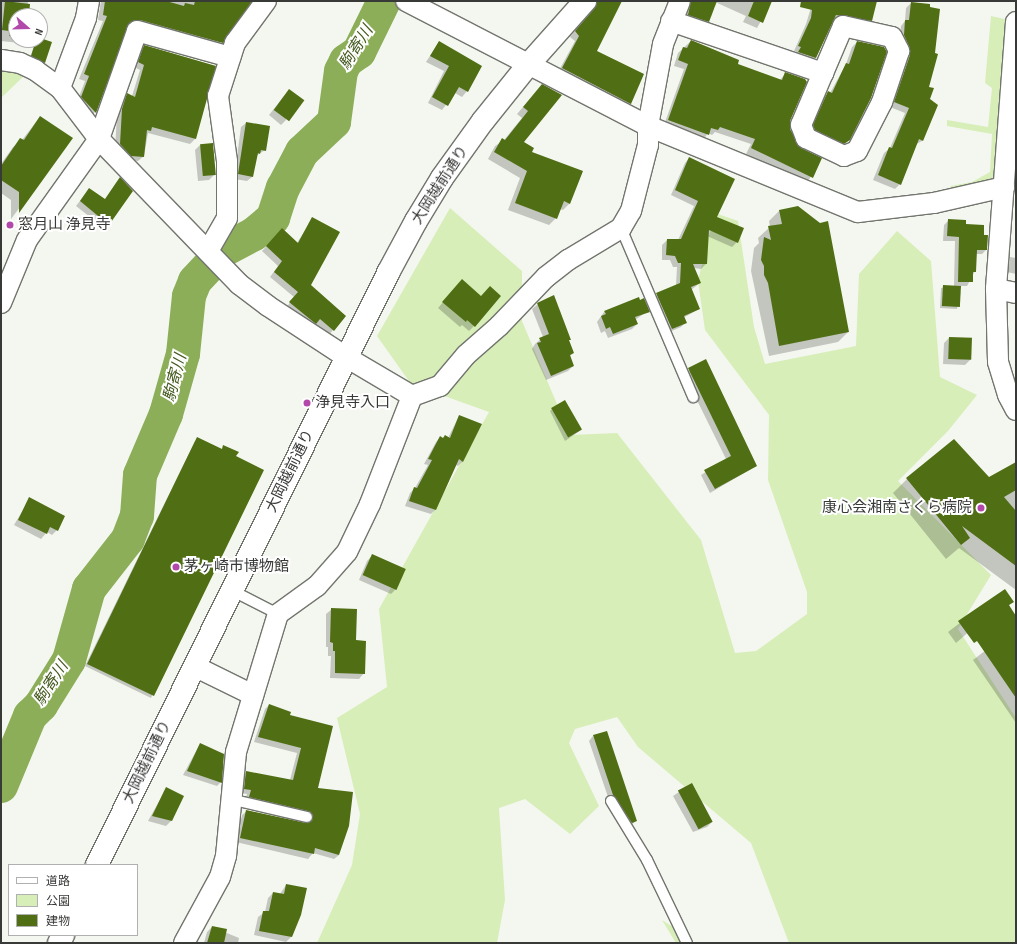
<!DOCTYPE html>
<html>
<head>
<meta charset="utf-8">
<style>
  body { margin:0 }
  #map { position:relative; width:1017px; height:944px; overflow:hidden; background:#f4f7ef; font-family:"Sofia Sans Condensed","Noto Sans JP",sans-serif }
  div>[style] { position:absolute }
  .green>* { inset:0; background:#d7eeb9 }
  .shadow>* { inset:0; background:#0003 }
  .river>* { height:34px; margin:-17px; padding:0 17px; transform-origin:17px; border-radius:17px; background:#8cae59 }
  .building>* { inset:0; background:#506f14; transform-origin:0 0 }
  .roads { filter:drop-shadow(1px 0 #72756e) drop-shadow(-1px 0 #72756e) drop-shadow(0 1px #72756e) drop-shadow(0 -1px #72756e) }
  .service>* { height:10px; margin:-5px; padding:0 5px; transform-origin:5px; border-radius:5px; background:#fff }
  .minor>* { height:20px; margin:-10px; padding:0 10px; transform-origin:10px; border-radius:10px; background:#fff }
  .tertiary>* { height:22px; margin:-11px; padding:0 11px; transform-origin:11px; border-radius:11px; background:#fff }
  .dots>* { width:11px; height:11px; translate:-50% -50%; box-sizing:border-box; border:2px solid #fff; border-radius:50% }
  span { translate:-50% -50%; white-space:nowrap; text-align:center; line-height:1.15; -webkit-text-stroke:4px #fff; paint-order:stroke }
  .street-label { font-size:15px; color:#383a37 }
  .poi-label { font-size:15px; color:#383a37 }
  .left { translate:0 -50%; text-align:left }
  .right { translate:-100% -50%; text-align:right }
  .water-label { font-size:16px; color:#445a1e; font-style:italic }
  .frame { position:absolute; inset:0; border:2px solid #383a37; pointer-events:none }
  .legend { position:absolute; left:8px; top:864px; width:130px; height:72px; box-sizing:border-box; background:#fff; border:1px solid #afb0af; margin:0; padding:5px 7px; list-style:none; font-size:12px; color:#383a37 }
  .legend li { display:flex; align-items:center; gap:8px; height:20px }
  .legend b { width:20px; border:1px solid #afb0af }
  .north { position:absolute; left:8px; top:8px; width:40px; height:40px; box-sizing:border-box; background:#fff; border:1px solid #afb0af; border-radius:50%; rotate:110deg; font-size:11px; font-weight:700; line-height:16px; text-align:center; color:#383a37 }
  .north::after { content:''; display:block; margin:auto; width:14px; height:18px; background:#b248aa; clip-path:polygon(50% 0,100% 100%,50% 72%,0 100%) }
</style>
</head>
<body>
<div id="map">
  <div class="green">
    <i style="clip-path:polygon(991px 16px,1009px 20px,995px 181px,949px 192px,951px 186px,972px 182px,990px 172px,992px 134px,947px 126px,947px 120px,988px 127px,992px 88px,985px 83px)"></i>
    <i style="clip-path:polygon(1px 67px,24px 76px,1px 98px)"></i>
    <i style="clip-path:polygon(450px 208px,522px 271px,522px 321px,570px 435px,617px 433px,701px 540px,735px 653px,756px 651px,807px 614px,807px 592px,768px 480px,769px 415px,705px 330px,698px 281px,708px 238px,718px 214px,738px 221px,754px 327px,765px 364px,856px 346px,859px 274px,897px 231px,931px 261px,940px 377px,977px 395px,948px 431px,898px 481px,991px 575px,958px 629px,1016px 718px,1016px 943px,789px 943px,751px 843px,638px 747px,617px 717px,575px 729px,569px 743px,599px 806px,570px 834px,525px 799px,499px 808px,505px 900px,497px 943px,317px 943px,352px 865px,360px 814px,337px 718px,387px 687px,379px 609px,489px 412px,411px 384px,377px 336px)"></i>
    <i style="clip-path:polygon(662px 920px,690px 938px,694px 943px,676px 943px)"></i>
  </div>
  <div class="shadow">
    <i style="clip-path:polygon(1px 1px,28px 1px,27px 16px,16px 16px,16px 40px,23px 40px,20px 43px,1px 41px)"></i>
    <i style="clip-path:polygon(101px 1px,251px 1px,217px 48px,134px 25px,127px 27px,95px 112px,90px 117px,77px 102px,85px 81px,79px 79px,103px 21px,98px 20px)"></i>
    <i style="clip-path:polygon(598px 1px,615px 1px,596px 51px,631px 104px,626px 109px,557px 74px,575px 41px,570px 37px)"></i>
    <i style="clip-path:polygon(688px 1px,772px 1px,757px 28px,743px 22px,746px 16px,715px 2px,708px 21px,703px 26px,683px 20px)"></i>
    <i style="clip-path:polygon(813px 1px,875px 1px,872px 20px,867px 25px,832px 20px,815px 58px,810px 63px,794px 57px,797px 52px,794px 51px,806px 24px)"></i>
    <i style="clip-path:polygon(911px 3px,929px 99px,922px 141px,915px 145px,900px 184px,895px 189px,873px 180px,884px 153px,890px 148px,905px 113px,890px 107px,901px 26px,905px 21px,906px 8px)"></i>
    <i style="clip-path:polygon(36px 40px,44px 63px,42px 65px,30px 58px)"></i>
    <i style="clip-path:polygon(691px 41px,736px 64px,780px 80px,786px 73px,789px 129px,800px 149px,821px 159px,807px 183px,746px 154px,751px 144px,715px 132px,712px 135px,708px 133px,703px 140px,664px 125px,684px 69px,674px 66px,678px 53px)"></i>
    <i style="clip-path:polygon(439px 42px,467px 91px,462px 97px,455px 93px,442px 110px,428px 103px,444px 71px,426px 62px)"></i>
    <i style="clip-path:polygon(857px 42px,844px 143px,839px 148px,809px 131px,823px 97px,830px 93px,846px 64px,852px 47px)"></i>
    <i style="clip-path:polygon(145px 46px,214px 66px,195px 139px,190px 144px,148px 133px,144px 156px,138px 161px,126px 160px,115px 149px,117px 115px,122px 100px,127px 95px,132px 96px,140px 70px,134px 67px,139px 51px)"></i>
    <i style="clip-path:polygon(542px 85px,522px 143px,570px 203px,563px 210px,560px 209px,556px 218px,549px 225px,508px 210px,520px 178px,488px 159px,495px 146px,504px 140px,522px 118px,517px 114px)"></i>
    <i style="clip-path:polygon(284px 96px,286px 120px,281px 125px,269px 115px)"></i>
    <i style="clip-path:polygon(40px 117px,72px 138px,11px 219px,11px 200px,1px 193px,1px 164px,13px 147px,22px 140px)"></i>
    <i style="clip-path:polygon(246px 123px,265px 150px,256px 156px,252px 177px,247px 181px,234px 179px,241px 127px)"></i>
    <i style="clip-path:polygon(200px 145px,214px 175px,209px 180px,198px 181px,195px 150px)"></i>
    <i style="clip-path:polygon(689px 158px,716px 217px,737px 242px,732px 247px,707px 236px,706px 264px,701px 269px,694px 268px,700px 283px,691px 290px,699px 309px,683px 318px,685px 323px,681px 327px,667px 333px,652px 299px,676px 285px,677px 267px,673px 267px,670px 260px,662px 260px,662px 245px,667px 240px,678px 240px,694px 206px,671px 195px,685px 163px)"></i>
    <i style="clip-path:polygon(116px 183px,132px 191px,104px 228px,76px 206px,89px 189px,105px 200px)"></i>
    <i style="clip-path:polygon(780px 210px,820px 224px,848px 332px,838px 342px,769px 356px,751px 271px,754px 248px,759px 243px,758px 238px,770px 227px,769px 221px)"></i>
    <i style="clip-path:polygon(313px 218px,310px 285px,333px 330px,329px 335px,315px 324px,311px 328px,286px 308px,294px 297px,270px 277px,278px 266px,262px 251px,278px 234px,297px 243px)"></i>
    <i style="clip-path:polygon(949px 220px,965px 225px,983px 236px,986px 250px,982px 254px,976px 254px,975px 271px,967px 286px,960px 286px,957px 309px,940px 308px,941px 288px,954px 286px,955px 241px,943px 241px,944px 225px)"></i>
    <i style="clip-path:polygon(1010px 257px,1016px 258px,1016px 274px,1007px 272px)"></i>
    <i style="clip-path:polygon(457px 286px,474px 326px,469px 331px,462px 325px,460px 327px,438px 308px)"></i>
    <i style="clip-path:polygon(639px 301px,648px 311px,635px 320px,637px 324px,632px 329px,608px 338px,605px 331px,601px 333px,597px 322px,604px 312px)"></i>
    <i style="clip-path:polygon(538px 304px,570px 339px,568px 341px,573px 353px,569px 357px,573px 366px,568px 371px,546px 380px,532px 349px,535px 344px,543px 337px,532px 309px)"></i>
    <i style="clip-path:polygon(949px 338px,971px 339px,970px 360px,965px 365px,943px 364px,944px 343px)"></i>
    <i style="clip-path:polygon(706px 361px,756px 466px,710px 493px,701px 475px,726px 459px,684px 374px)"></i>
    <i style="clip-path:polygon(552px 409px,581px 430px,565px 441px,550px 411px)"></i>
    <i style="clip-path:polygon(459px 416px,463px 461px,458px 466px,456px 465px,435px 510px,431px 514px,405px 506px,410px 493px,415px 488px,428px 465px,424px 464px,436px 442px,440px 438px,448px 438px)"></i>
    <i style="clip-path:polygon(195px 441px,221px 450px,224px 446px,235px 457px,263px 470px,151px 698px,85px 666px)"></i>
    <i style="clip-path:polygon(1016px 463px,1016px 590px,959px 548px,946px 559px,893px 493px,907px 479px,989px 479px)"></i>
    <i style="clip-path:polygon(30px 498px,57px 530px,52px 535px,47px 532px,41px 539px,14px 525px)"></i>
    <i style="clip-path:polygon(373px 555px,396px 589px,391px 594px,359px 580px,367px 561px)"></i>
    <i style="clip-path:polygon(998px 594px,1003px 602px,956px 643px,948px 632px)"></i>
    <i style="clip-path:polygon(332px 609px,355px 641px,364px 673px,359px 679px,330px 678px,331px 656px,328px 656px,328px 647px,326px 647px,326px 614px)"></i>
    <i style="clip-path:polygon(1016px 627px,1016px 723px,973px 660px)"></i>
    <i style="clip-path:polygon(269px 705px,289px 716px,339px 855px,334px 859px,313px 853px,308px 859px,236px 842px,242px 815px,247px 811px,306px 824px,309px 822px,304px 815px,245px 801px,247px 794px,240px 793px,241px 777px,246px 772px,290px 780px,297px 753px,254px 742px,265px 709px)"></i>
    <i style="clip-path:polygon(593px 736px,636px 821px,631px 825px,609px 800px,589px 741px)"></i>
    <i style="clip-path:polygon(200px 744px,221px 782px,217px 786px,183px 775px)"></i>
    <i style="clip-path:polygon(691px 784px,712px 822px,707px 827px,693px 832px,673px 796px)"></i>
    <i style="clip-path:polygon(166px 789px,171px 821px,166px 826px,148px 821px)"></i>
    <i style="clip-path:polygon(286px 885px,291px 937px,286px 942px,254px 935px,258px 917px,265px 912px,268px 898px,273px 893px,280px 894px)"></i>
    <i style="clip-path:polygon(212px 927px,239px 938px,238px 943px,204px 943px,207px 932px)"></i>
  </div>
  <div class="river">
    <i style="left:1px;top:786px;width:76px;rotate:-67.5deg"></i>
    <i style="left:30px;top:716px;width:16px;rotate:-45deg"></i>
    <i style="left:41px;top:705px;width:53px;rotate:-58.1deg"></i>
    <i style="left:69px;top:660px;width:74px;rotate:-74.3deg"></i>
    <i style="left:89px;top:589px;width:63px;rotate:-52deg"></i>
    <i style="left:128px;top:539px;width:25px;rotate:-69deg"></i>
    <i style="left:137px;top:516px;width:41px;rotate:-85.8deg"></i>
    <i style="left:140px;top:475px;width:66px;rotate:-66.9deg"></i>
    <i style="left:166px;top:414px;width:62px;rotate:-74.2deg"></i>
    <i style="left:183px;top:354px;width:58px;rotate:-84.1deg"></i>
    <i style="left:189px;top:296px;width:16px;rotate:-68deg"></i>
    <i style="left:195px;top:281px;width:42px;rotate:-46.9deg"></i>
    <i style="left:224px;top:250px;width:34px;rotate:-28deg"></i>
    <i style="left:254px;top:234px;width:25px;rotate:-40deg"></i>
    <i style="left:273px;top:218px;width:32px;rotate:-72deg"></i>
    <i style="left:283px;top:188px;width:41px;rotate:-62.2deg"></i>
    <i style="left:302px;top:152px;width:44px;rotate:-43.2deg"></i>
    <i style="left:334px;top:122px;width:51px;rotate:-82.2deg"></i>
    <i style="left:341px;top:71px;width:11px;rotate:-63deg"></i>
    <i style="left:346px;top:61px;width:16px;rotate:-35deg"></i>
    <i style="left:359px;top:52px;width:57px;rotate:-63.9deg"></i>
  </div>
  <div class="building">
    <i style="clip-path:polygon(5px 1px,30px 4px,29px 16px,16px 16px,16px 37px,9px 36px,9px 31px,2px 30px)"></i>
    <i style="clip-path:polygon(105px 1px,166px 1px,184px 6px,185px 3px,194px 5px,195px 1px,252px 1px,223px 43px,140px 20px,130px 22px,96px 113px,81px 97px,89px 76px,84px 74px,107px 16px,103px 15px)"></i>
    <i style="clip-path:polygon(597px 1px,622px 1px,597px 51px,644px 74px,631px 104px,562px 68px,579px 36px,575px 31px,594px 9px)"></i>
    <i style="clip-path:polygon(691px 1px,717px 1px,709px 22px,688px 15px)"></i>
    <i style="clip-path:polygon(754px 1px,772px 1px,763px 23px,748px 16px)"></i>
    <i style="clip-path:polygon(801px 1px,877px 1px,872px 21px,836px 15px,816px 58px,798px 52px,801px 47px,798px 46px,811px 18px,812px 10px,800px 7px)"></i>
    <i style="clip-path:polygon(911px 2px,930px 4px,930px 7px,940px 9px,935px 53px,938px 54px,929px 87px,934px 88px,930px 99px,938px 105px,923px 141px,919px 139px,901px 185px,878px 175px,889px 147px,892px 148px,909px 108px,894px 102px,910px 55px,909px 46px,904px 35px,905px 20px,909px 20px)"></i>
    <i style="clip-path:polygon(40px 38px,52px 42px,45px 63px,31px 56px,36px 40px)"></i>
    <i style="clip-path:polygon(691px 40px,739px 60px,738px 64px,782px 80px,785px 72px,805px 79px,807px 82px,790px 121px,790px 129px,801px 148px,822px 158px,813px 178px,751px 148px,755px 139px,720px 127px,718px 130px,711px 128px,709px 135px,668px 120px,688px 64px,678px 60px,683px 47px,687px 48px)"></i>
    <i style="clip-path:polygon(439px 41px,482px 66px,468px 92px,459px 87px,448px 106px,432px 97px,449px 66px,430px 56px)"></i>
    <i style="clip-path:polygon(857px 41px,884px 47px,887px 52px,871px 98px,850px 140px,844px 144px,815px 130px,813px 125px,828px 91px,832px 93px,846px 63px,849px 64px)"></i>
    <i style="clip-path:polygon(144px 45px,216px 66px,196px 139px,152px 127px,151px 131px,147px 130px,144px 157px,131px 156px,120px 144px,122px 109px,127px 93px,135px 97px,144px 65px,138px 62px)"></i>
    <i style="clip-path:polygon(542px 84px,562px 95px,524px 142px,534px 148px,532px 152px,583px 171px,570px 204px,564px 201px,557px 219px,515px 203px,527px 171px,494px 152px,502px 138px,505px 140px,528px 111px,523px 107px)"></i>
    <i style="left:289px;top:89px;width:19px;height:26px;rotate:36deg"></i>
    <i style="clip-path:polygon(40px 116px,73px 138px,19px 213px,19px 192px,1px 180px,1px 166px,20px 138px,24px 140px)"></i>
    <i style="clip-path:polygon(246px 122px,270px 126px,266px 151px,261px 150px,260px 154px,258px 153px,253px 177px,238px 174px)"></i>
    <i style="left:213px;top:143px;width:32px;height:13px;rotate:85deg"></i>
    <i style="clip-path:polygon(689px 157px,735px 179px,717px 217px,744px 228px,738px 243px,709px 230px,707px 264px,693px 264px,701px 283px,691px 287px,700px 309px,684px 316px,687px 323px,672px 329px,656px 293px,680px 283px,681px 263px,678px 263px,675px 256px,666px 255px,667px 239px,681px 239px,698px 201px,675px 190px)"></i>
    <i style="clip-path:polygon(120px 177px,133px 191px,109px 225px,80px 201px,89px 188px,105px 199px)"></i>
    <i style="clip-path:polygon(798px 206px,820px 223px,828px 221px,849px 332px,779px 346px,768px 283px,764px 275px,764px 266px,761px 260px,764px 237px,771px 240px,768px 226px,782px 224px,779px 210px)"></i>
    <i style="clip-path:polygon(312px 217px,340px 232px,311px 285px,346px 316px,334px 331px,320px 319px,316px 324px,289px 302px,298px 292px,274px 272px,282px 261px,266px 246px,282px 228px,298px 243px)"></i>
    <i style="clip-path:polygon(948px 219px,966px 220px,966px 224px,984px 225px,984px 235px,988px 235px,987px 250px,977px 250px,976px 272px,973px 272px,973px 282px,958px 282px,959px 237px,947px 236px)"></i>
    <i style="clip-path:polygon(462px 279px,481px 296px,490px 286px,501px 296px,475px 327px,467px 320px,466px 322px,442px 302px)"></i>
    <i style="left:943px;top:285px;width:18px;height:21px;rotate:3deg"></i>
    <i style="clip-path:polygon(554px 295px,571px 340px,569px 340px,574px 353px,570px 355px,574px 366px,551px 376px,537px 343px,541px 342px,539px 338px,549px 334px,537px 303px)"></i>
    <i style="clip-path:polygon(639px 297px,640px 300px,644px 298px,650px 312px,635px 317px,638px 324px,613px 334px,610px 327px,606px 329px,601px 316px,606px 314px,604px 311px)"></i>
    <i style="left:949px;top:337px;width:23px;height:22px;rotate:2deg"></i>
    <i style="clip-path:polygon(706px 359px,757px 466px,715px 489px,704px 470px,731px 456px,688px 368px)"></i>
    <i style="left:565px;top:400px;width:34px;height:16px;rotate:60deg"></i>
    <i style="clip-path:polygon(459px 415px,482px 424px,463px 462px,459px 459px,436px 510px,409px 501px,414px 487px,417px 488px,432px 460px,428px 459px,440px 436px,443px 438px,445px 435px,450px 438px)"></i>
    <i style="clip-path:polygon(197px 437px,222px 449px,223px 445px,239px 452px,236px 456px,264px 470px,154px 696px,87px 664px)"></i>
    <i style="clip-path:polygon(954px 439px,989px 477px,1016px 462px,1016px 490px,1004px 497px,1016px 511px,1016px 566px,962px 526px,970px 538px,961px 545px,906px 478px)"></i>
    <i style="clip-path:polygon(29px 497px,65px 516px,58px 531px,50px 527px,47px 534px,18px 520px)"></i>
    <i style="left:372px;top:554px;width:37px;height:23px;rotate:24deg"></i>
    <i style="clip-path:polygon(1005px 589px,1014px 602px,1009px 605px,1016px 616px,1016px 698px,977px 641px,974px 643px,958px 621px)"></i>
    <i style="clip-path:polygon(331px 608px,357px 609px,356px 640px,366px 641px,365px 674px,335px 673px,335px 651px,333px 651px,333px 643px,330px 642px)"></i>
    <i style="clip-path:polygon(269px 704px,291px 712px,290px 715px,333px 726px,318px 788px,353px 792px,349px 826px,339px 855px,315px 848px,314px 854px,240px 838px,246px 810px,306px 823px,313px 818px,308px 811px,249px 797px,251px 790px,244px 789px,246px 771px,293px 780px,301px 748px,258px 737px)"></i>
    <i style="clip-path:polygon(607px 731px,637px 821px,632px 823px,613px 795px,593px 735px)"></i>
    <i style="clip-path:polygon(200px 743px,224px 754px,222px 783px,187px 771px)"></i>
    <i style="left:692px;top:783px;width:44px;height:16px;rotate:62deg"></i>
    <i style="clip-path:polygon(166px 787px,184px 796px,172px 821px,152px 816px)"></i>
    <i style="clip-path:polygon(286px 884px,307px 888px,301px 915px,292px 937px,259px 931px,263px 911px,269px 911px,273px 892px,284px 894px)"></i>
    <i style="clip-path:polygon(212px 926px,227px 929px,224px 943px,207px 943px)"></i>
  </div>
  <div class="roads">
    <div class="service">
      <i style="left:621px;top:228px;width:184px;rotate:66.9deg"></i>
      <i style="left:231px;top:590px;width:53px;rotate:27.1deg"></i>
      <i style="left:230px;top:799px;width:79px;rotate:13.2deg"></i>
      <i style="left:611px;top:801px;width:69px;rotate:58.6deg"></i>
      <i style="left:647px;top:860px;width:92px;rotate:64.3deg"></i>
    </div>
    <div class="minor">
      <i style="left:406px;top:1px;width:272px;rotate:27.3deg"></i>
      <i style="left:648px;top:126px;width:227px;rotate:22.3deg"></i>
      <i style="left:858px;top:212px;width:77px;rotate:-6.8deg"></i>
      <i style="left:934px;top:203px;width:72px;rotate:-12.9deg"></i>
      <i style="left:671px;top:21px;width:161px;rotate:18.9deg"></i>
      <i style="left:823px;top:73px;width:51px;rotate:-66.9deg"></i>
      <i style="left:843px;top:26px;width:50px;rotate:12.7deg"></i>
      <i style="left:892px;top:37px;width:16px;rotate:63deg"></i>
      <i style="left:899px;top:51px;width:54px;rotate:108.4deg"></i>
      <i style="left:882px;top:102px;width:55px;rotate:117deg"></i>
      <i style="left:857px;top:151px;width:14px;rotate:159deg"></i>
      <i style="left:844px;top:156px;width:42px;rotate:-154.7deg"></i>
      <i style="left:806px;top:138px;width:14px;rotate:-111deg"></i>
      <i style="left:801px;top:125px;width:56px;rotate:-67.1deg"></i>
      <i style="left:1016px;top:22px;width:268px;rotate:94.3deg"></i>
      <i style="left:996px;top:289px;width:73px;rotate:88.4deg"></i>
      <i style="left:998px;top:362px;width:34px;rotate:73deg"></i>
      <i style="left:1008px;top:395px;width:17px;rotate:62deg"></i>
      <i style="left:1px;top:60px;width:19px;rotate:9deg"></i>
      <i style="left:20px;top:63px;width:17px;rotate:25deg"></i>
      <i style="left:35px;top:70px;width:31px;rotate:36deg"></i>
      <i style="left:60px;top:88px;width:64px;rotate:52.6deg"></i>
      <i style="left:99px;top:139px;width:202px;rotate:46deg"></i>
      <i style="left:239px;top:284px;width:36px;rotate:37deg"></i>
      <i style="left:268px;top:306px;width:93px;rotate:33.2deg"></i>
      <i style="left:346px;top:357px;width:77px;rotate:30.6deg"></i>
      <i style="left:60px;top:88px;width:75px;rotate:-69.6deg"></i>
      <i style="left:86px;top:18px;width:17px;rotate:-80deg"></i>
      <i style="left:208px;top:251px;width:38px;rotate:-60deg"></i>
      <i style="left:227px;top:218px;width:57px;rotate:-90deg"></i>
      <i style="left:227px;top:161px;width:66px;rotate:-97.9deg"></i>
      <i style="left:218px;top:96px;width:56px;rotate:-72.2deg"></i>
      <i style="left:235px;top:43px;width:52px;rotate:-53.6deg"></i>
      <i style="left:996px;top:289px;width:20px;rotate:11deg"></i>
      <i style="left:1px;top:303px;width:68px;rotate:-67.6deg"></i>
      <i style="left:27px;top:240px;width:124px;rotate:-54.5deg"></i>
      <i style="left:99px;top:139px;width:114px;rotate:-70.6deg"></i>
      <i style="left:137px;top:31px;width:97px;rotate:15.6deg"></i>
      <i style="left:194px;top:666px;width:66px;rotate:26.2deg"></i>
      <i style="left:184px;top:943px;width:75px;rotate:-61.4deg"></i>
      <i style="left:220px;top:877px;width:22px;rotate:-74deg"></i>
      <i style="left:226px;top:856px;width:104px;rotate:-84.5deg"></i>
      <i style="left:236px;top:752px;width:144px;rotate:-73.1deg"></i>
      <i style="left:278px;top:614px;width:48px;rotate:-35.7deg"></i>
      <i style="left:317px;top:586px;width:45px;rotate:-48.6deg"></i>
      <i style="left:347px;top:552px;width:53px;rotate:-64.4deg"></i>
      <i style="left:370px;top:504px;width:116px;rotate:-68.7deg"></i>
      <i style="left:412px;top:396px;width:30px;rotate:-20deg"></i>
      <i style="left:440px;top:386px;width:40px;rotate:-50deg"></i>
      <i style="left:466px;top:355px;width:44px;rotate:-41.3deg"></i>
      <i style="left:499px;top:326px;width:68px;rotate:-46.2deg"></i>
      <i style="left:546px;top:277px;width:28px;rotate:-38deg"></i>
      <i style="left:568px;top:260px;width:62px;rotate:-31.1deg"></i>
      <i style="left:621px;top:228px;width:20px;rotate:-60deg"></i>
      <i style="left:631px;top:211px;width:68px;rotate:-75.6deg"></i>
      <i style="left:648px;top:145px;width:19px;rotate:-90deg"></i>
      <i style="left:648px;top:126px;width:83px;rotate:-79.6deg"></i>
      <i style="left:663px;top:44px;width:46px;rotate:-68.4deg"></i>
    </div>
    <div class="tertiary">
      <i style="left:97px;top:865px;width:660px;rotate:-63.82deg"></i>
      <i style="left:388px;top:273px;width:59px;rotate:-61.7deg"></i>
      <i style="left:416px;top:221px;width:50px;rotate:-58.8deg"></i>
      <i style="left:442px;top:178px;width:70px;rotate:-54.3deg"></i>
      <i style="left:483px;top:121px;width:72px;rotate:-51.2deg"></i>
      <i style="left:528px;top:65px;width:86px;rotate:-48.3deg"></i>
      <i style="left:59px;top:943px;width:9px;rotate:-63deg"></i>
    </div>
  </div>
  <div class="dots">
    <i style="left:10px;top:225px;background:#b248aa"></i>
    <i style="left:307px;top:403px;background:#b248aa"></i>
    <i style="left:981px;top:508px;background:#b248aa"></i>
    <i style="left:176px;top:567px;background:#b248aa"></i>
  </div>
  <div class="street-label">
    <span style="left:440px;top:185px;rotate:-57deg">大岡越前通り</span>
    <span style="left:290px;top:471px;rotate:-64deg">大岡越前通り</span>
    <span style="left:147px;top:762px;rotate:-64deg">大岡越前通り</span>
  </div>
  <div class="poi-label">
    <span class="left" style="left:18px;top:225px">窓月山 浄見寺</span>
    <span class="left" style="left:315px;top:403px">浄見寺入口</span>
    <span class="right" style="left:972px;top:508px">康心会湘南さくら病院</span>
    <span class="left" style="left:184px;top:567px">茅ヶ崎市博物館</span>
  </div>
  <div class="water-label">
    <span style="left:357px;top:48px;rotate:-58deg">駒寄川</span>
    <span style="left:176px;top:378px;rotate:-75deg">駒寄川</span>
    <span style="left:52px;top:684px;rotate:-57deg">駒寄川</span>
  </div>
  <div class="frame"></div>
  <ul class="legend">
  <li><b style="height:5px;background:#fff"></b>道路</li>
  <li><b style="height:11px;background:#d7eeb9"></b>公園</li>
  <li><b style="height:11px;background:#506f14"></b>建物</li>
  </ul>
  <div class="north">N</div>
</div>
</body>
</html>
